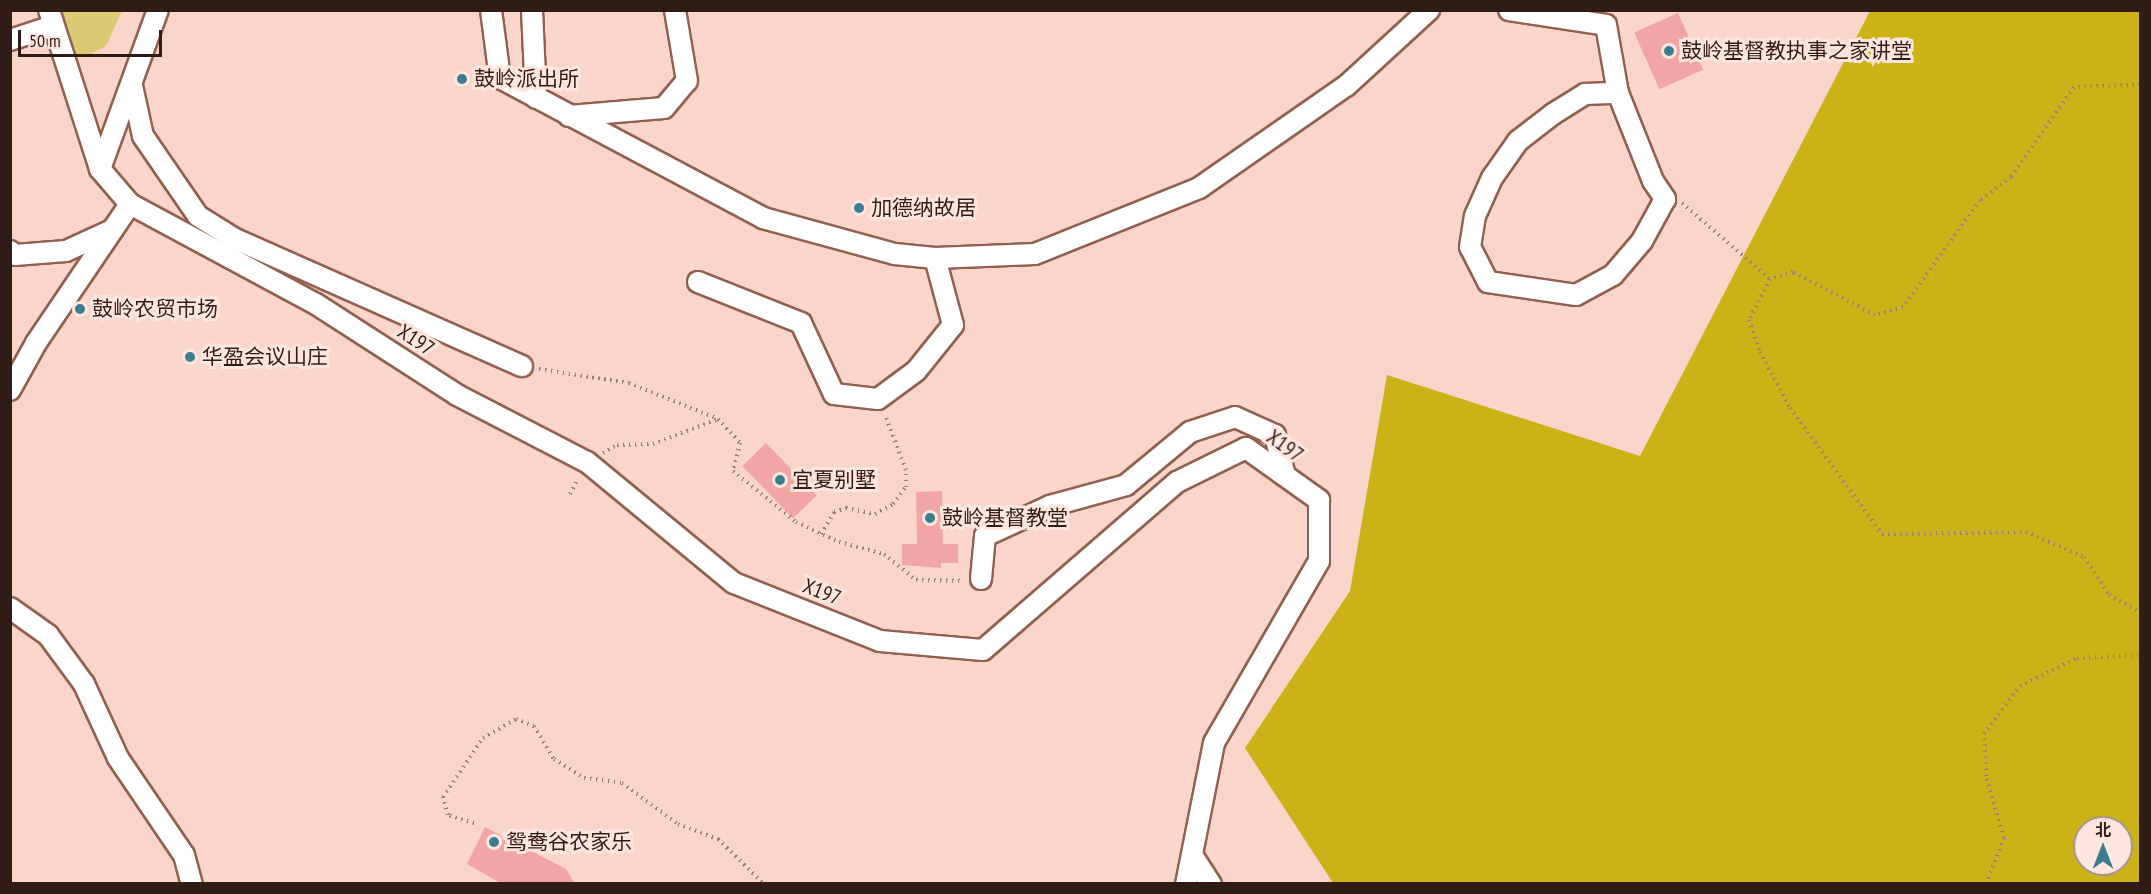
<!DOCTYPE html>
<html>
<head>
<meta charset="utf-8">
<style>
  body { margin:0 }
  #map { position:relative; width:2151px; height:894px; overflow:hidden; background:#fad6ca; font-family:"PT Sans Narrow","Noto Sans SC",sans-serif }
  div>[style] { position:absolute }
  .green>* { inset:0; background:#daca73 }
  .forest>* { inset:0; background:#cbb216 }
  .building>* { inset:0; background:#f2a5a5; transform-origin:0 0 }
  .path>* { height:4px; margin-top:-2px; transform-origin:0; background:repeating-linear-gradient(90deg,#9c7f76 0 1.5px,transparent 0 6px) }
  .roads { filter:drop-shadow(2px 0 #93604f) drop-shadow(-2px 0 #93604f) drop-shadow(0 2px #93604f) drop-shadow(0 -2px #93604f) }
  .minor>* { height:20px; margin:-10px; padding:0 10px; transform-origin:10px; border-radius:10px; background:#fff }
  .dots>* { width:16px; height:16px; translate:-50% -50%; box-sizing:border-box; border:3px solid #fee6de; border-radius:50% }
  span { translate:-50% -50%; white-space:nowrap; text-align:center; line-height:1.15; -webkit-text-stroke:6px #fee6de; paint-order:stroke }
  .poi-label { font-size:21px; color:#311c15 }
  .left { translate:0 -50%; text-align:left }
  .street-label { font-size:21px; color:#311c15 }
  .frame { position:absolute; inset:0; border:12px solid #311c15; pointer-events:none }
  .north { position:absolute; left:2073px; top:816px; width:60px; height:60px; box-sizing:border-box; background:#fee6de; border:2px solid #ac958e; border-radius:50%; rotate:0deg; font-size:16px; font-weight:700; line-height:24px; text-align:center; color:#311c15 }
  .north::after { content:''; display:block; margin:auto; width:21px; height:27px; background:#3b7c8e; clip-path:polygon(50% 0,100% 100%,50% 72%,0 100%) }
  .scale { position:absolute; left:18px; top:30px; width:144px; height:27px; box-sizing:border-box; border:3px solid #311c15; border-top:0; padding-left:8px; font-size:18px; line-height:21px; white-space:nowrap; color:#311c15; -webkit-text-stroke:4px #fee6de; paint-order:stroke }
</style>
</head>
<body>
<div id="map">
  <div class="green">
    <i style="clip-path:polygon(49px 11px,122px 11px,106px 46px,85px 57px,61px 55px)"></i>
  </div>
  <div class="forest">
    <i style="clip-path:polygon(evenodd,1870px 11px,2140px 11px,2140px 883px,1333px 883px,1245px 748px,1350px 591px,1387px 375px,1640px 456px,1870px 11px,2085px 828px,2121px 828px,2121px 864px,2085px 864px,2085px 828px)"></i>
  </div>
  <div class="building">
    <i style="left:1678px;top:13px;width:62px;height:48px;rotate:66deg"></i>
    <i style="left:766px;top:443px;width:73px;height:33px;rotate:46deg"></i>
    <i style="clip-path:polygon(942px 491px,943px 544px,958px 544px,958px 563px,941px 563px,941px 568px,902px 565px,902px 544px,917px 544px,916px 492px)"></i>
    <i style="clip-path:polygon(485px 827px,566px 869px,575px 884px,502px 884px,467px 864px)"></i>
  </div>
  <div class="path">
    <i style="left:2140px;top:85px;width:66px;rotate:178.3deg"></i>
    <i style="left:2074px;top:87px;width:110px;rotate:125deg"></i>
    <i style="left:2011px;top:177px;width:39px;rotate:143deg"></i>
    <i style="left:1980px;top:200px;width:132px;rotate:125.7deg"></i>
    <i style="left:1903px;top:307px;width:29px;rotate:164deg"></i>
    <i style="left:1875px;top:315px;width:93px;rotate:-152.3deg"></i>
    <i style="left:1793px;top:272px;width:24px;rotate:163deg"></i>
    <i style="left:1770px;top:279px;width:46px;rotate:117.1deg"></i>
    <i style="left:1749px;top:320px;width:34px;rotate:71deg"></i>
    <i style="left:1760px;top:352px;width:64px;rotate:61.8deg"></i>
    <i style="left:1790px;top:408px;width:156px;rotate:53.9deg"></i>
    <i style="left:1882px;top:534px;width:144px;rotate:-0.8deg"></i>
    <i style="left:2026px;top:532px;width:63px;rotate:23.3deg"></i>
    <i style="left:2084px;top:557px;width:45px;rotate:56.7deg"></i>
    <i style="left:2109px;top:595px;width:35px;rotate:29deg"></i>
    <i style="left:1682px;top:203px;width:116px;rotate:40.8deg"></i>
    <i style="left:539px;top:369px;width:91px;rotate:8.8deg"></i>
    <i style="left:629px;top:383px;width:96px;rotate:22deg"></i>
    <i style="left:718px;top:419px;width:33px;rotate:47deg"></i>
    <i style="left:740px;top:443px;width:29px;rotate:104deg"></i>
    <i style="left:733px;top:471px;width:81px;rotate:39deg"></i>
    <i style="left:796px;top:522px;width:47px;rotate:24.9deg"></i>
    <i style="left:839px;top:542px;width:47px;rotate:14.9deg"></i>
    <i style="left:884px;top:554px;width:41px;rotate:39.1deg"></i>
    <i style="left:916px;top:580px;width:47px;rotate:1.2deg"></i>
    <i style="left:603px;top:453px;width:16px;rotate:-30deg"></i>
    <i style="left:617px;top:445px;width:36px;rotate:-2deg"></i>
    <i style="left:653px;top:444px;width:70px;rotate:-21deg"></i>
    <i style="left:570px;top:494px;width:17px;rotate:-62deg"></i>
    <i style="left:821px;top:534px;width:26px;rotate:-59deg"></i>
    <i style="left:834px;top:512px;width:13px;rotate:-18deg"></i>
    <i style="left:846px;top:508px;width:30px;rotate:12deg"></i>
    <i style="left:875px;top:514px;width:21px;rotate:-29deg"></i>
    <i style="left:893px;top:504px;width:21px;rotate:-53deg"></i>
    <i style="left:906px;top:487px;width:17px;rotate:-90deg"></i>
    <i style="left:906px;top:470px;width:59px;rotate:-110.9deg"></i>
    <i style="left:474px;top:823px;width:27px;rotate:-163deg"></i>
    <i style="left:448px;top:815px;width:19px;rotate:-106deg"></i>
    <i style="left:443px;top:797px;width:71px;rotate:-55.9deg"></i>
    <i style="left:483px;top:738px;width:38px;rotate:-30deg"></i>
    <i style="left:516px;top:719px;width:19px;rotate:21deg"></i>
    <i style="left:534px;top:726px;width:39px;rotate:59deg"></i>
    <i style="left:554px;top:759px;width:36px;rotate:32deg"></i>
    <i style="left:584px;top:778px;width:38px;rotate:7deg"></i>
    <i style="left:622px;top:783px;width:69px;rotate:36.2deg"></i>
    <i style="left:678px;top:824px;width:43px;rotate:20.6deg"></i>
    <i style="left:718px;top:839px;width:64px;rotate:44.4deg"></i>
    <i style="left:1986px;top:884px;width:49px;rotate:-68.6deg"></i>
    <i style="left:2004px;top:838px;width:65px;rotate:-106.2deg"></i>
    <i style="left:1986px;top:776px;width:42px;rotate:-92.7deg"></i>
    <i style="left:1984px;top:734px;width:60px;rotate:-53.1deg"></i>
    <i style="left:2020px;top:686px;width:64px;rotate:-26.2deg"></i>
    <i style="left:2077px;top:658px;width:63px;rotate:-2.7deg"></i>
  </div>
  <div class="roads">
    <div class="minor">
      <i style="left:49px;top:10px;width:167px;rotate:72.2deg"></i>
      <i style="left:100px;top:169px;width:46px;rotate:49.4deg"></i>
      <i style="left:130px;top:204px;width:211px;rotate:28.3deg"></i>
      <i style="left:316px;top:304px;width:168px;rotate:32.8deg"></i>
      <i style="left:457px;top:395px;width:146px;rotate:27.3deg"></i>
      <i style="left:587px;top:462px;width:190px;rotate:39.5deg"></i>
      <i style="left:734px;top:583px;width:157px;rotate:21.7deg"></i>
      <i style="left:880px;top:641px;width:103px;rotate:5deg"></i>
      <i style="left:983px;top:650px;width:257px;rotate:-40.9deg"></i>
      <i style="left:1177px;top:482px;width:77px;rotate:-26.2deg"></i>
      <i style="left:1246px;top:448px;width:90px;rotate:35.5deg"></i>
      <i style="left:1319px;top:500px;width:61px;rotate:90deg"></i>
      <i style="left:1319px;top:561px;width:210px;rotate:120deg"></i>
      <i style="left:1214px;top:743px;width:144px;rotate:101.2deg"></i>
      <i style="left:491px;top:10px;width:69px;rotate:82.5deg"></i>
      <i style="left:500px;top:78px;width:298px;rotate:28deg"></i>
      <i style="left:763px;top:218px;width:137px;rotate:15.3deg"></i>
      <i style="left:895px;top:254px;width:40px;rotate:5.7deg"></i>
      <i style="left:935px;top:258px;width:100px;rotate:-2.3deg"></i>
      <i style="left:1035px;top:254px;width:177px;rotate:-21.9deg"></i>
      <i style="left:1199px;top:188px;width:179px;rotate:-34.8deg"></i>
      <i style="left:1346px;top:86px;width:113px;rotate:-42.5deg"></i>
      <i style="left:532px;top:10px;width:88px;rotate:87.4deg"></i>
      <i style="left:1509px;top:10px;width:98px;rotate:8.8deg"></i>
      <i style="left:1606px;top:25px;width:69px;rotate:80deg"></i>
      <i style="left:1618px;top:93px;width:95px;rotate:68.3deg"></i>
      <i style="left:1653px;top:181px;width:22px;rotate:56deg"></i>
      <i style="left:1665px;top:199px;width:48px;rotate:118.7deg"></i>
      <i style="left:1642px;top:241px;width:45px;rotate:130.5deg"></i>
      <i style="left:1613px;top:275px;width:42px;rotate:151.6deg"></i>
      <i style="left:1576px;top:295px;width:89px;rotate:-171.6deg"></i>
      <i style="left:1488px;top:282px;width:39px;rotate:-117deg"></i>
      <i style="left:1470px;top:247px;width:31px;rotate:-81deg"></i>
      <i style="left:1475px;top:216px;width:42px;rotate:-65.9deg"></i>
      <i style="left:1492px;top:178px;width:45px;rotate:-54.9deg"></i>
      <i style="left:1518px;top:141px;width:44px;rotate:-37.6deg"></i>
      <i style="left:1553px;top:114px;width:38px;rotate:-32deg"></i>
      <i style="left:1585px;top:94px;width:33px;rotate:-2deg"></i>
      <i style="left:10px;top:40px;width:45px;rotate:-18deg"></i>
      <i style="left:132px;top:86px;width:51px;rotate:77.6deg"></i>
      <i style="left:143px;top:136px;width:97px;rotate:55.5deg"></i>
      <i style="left:198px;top:216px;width:44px;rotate:31.9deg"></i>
      <i style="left:235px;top:239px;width:314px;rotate:23.9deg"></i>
      <i style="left:569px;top:116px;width:95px;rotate:-4.8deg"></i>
      <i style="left:664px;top:108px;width:35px;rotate:-50deg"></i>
      <i style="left:687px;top:81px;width:72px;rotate:-99.6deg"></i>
      <i style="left:100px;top:169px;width:169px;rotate:-70deg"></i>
      <i style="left:10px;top:251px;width:6px;rotate:39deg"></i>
      <i style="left:15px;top:255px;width:51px;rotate:-4.5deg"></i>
      <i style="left:66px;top:251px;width:51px;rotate:-24.5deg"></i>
      <i style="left:698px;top:282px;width:111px;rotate:21.7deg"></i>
      <i style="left:801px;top:323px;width:78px;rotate:65.1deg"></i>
      <i style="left:834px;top:394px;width:44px;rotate:6.5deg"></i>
      <i style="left:878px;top:399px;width:47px;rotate:-36.4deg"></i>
      <i style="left:916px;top:371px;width:59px;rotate:-51.2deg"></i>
      <i style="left:953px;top:325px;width:69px;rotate:-105deg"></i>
      <i style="left:10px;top:390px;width:54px;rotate:-61deg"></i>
      <i style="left:36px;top:343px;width:168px;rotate:-55.9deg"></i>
      <i style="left:981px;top:579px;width:43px;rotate:-84.7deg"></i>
      <i style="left:985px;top:536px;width:72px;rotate:-24.8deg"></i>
      <i style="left:1050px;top:506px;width:79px;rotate:-15.4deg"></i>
      <i style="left:1126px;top:485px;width:83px;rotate:-39.6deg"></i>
      <i style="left:1190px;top:432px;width:47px;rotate:-18.4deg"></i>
      <i style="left:1235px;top:417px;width:44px;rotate:24.2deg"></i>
      <i style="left:1275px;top:435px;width:42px;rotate:76.3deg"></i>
      <i style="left:10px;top:608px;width:47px;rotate:35.4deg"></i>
      <i style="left:48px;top:635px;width:61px;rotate:53.7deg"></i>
      <i style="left:84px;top:684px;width:81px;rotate:65.3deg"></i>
      <i style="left:118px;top:758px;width:117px;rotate:55.8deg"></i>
      <i style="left:184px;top:855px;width:30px;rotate:75deg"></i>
      <i style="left:1192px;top:855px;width:35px;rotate:57deg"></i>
    </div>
  </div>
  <div class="dots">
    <i style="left:1669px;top:51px;background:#3b7c8e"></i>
    <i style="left:462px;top:79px;background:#3b7c8e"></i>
    <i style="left:859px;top:208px;background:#3b7c8e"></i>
    <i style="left:80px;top:309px;background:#3b7c8e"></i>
    <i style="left:190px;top:357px;background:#3b7c8e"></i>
    <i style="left:780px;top:480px;background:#3b7c8e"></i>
    <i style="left:930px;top:518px;background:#3b7c8e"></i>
    <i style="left:494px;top:842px;background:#3b7c8e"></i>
  </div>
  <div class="poi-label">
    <span class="left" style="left:1681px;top:51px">鼓岭基督教执事之家讲堂</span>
    <span class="left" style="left:474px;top:79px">鼓岭派出所</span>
    <span class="left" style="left:871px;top:208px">加德纳故居</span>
    <span class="left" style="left:92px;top:309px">鼓岭农贸市场</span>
    <span class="left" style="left:202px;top:357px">华盈会议山庄</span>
    <span class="left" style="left:792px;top:480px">宜夏别墅</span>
    <span class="left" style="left:942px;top:518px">鼓岭基督教堂</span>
    <span class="left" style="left:506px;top:842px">鸳鸯谷农家乐</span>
  </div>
  <div class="street-label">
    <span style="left:416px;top:340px;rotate:33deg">X197</span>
    <span style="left:1285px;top:446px;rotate:36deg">X197</span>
    <span style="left:822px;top:592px;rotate:21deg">X197</span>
  </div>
  <div class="frame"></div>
  <div class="north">北</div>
  <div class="scale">50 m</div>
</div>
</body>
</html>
